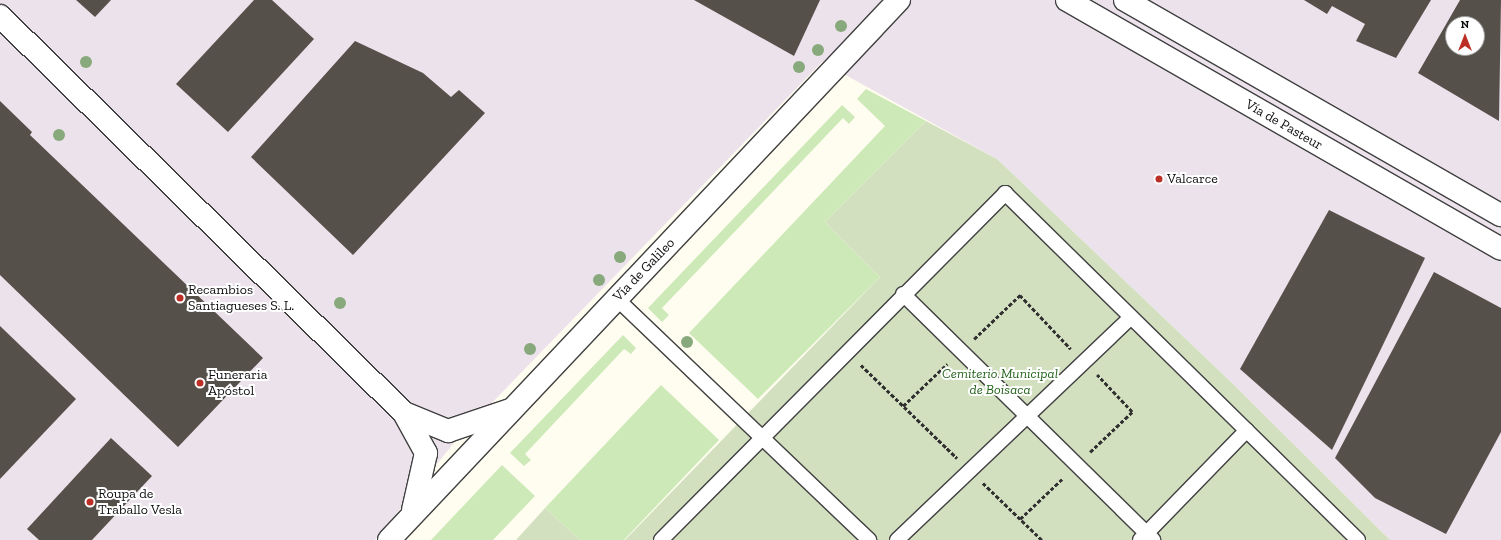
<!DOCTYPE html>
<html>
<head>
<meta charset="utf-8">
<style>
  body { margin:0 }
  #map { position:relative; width:1501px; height:540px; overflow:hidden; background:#fffdef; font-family:"Zilla Slab",serif }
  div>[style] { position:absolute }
  .industrial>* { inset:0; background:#ece2ec }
  .green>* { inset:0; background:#cde9b8 }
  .cemetery>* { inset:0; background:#d3e0c0 }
  .building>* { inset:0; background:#56504a }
  .path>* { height:2.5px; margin-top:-1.25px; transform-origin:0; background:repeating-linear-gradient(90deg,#303030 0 4px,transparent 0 6px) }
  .roads { filter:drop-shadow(1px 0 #414141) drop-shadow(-1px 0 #414141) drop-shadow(0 1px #414141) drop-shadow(0 -1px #414141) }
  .service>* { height:14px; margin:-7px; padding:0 7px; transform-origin:7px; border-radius:7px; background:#fff }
  .minor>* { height:22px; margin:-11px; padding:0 11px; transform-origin:11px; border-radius:11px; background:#fff }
  .trees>* { width:12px; height:12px; margin:-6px; border-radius:50%; background:#88a97c }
  .dots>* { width:11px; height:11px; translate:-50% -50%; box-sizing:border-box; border:2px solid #fff; border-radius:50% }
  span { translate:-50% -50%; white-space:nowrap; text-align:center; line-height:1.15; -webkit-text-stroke:4px #fff; paint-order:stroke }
  .street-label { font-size:14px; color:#0e0e0e }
  .poi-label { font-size:14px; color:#0e0e0e }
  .left { translate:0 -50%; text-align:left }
  .park-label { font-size:14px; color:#26651e; font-style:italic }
  .north { position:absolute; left:1445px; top:16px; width:40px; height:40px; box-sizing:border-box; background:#fff; border:1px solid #9f9f9f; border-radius:50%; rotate:0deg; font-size:11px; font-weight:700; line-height:16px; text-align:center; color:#0e0e0e }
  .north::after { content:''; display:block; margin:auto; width:14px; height:18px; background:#bc2f27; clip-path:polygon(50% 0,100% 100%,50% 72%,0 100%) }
</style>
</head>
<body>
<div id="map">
  <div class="industrial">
    <i style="clip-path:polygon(evenodd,0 0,1501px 0,1501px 540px,1390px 540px,1232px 383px,997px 159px,822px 62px,458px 438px,375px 540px,0 540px,0 0,1453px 24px,1477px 24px,1477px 48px,1453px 48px,1453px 24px)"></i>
  </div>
  <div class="green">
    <i style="clip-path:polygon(866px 89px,926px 121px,825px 222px,880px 277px,758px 399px,689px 333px,885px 126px,857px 99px)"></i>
    <i style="clip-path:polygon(842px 105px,855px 117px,849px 124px,843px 118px,662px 308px,669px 315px,662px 322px,648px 308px)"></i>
    <i style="clip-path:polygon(623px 335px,636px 348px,631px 354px,624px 349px,525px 454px,531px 460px,524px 466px,510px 453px)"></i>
    <i style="clip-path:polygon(661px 385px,719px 440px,624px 540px,580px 540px,545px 508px)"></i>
    <i style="clip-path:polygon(502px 465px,535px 496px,493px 540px,431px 540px)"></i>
  </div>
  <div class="cemetery">
    <i style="clip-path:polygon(926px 121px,997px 159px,1232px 383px,1390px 540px,625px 540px,880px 277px,825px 222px)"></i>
    <i style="clip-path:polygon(545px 508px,580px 540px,516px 540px)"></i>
  </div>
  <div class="building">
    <i style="clip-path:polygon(76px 0,111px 0,95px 17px)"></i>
    <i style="clip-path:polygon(254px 0,272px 0,314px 39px,228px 132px,176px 84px)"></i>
    <i style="clip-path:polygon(694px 0,820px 0,794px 56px)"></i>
    <i style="clip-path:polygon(1304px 0,1431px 0,1396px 58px,1356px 41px,1365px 24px,1332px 6px,1327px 14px)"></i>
    <i style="clip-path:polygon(evenodd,1460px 0,1501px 0,1499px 121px,1418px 73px,1460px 0,1453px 24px,1477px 24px,1477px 48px,1453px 48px,1453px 24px)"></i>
    <i style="clip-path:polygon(355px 41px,423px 73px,451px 97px,459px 90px,485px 113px,353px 255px,251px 157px)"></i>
    <i style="clip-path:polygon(0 101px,32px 132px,30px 135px,263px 358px,178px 447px,0 275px)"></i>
    <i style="clip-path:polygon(1329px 210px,1425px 258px,1332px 450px,1240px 369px)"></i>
    <i style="clip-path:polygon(1434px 272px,1501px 308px,1501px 432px,1446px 534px,1375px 498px,1335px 458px)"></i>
    <i style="clip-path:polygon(0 326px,76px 399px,0 479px)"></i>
    <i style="clip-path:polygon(111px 438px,152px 476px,92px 540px,39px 540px,27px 529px)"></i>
  </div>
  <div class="path">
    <i style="left:974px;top:339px;width:64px;rotate:-43.7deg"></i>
    <i style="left:1020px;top:295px;width:74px;rotate:46.6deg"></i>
    <i style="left:861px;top:365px;width:134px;rotate:44.1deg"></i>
    <i style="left:903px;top:406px;width:61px;rotate:-43.7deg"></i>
    <i style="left:1090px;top:452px;width:58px;rotate:-43.6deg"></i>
    <i style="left:1132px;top:412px;width:51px;rotate:-133.4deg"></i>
    <i style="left:983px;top:483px;width:82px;rotate:44deg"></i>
    <i style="left:1020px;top:519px;width:59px;rotate:-43.6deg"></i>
  </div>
  <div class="roads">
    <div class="service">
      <i style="left:903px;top:294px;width:351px;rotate:44.5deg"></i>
      <i style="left:617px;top:299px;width:349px;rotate:43.7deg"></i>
      <i style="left:661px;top:540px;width:489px;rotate:-45.2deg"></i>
      <i style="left:1005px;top:193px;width:495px;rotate:44.5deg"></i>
      <i style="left:897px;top:540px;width:323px;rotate:-43.6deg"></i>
      <i style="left:1140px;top:540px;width:153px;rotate:-45.8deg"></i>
    </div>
    <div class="minor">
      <i style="left:1067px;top:0;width:500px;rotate:29.84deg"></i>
      <i style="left:1125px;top:0;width:433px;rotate:29.8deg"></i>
      <i style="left:0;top:16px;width:566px;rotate:44.5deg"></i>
      <i style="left:404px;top:413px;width:46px;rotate:61.2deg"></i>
      <i style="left:426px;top:453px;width:58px;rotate:102.8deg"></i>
      <i style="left:404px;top:413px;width:48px;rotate:22.2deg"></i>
      <i style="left:448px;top:431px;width:65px;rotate:-18.7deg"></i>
      <i style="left:389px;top:540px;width:743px;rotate:-46.64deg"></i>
    </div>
  </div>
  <div class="trees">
    <i style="left:841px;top:26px"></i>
    <i style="left:818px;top:50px"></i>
    <i style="left:86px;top:62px"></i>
    <i style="left:799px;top:67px"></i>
    <i style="left:59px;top:135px"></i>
    <i style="left:620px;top:257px"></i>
    <i style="left:599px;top:280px"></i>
    <i style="left:340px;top:303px"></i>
    <i style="left:687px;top:342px"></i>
    <i style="left:530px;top:349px"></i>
  </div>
  <div class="dots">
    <i style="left:1159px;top:179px;background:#bc2f27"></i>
    <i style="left:180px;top:298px;background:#bc2f27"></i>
    <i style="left:200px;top:383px;background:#bc2f27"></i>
    <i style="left:90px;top:502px;background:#bc2f27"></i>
  </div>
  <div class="street-label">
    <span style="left:1284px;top:125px;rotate:30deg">Vía de Pasteur</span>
    <span style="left:644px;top:270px;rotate:-46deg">Vía de Galileo</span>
  </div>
  <div class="poi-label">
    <span class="left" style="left:1167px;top:179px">Valcarce</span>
    <span class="left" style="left:188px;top:298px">Recambios<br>Santiagueses S. L.</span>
    <span class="left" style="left:208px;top:383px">Funeraria<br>Apóstol</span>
    <span class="left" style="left:98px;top:502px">Roupa de<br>Traballo Vesla</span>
  </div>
  <div class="park-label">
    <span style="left:1000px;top:382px">Cemiterio Municipal<br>de Boisaca</span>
  </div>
  <div class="north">N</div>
</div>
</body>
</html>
